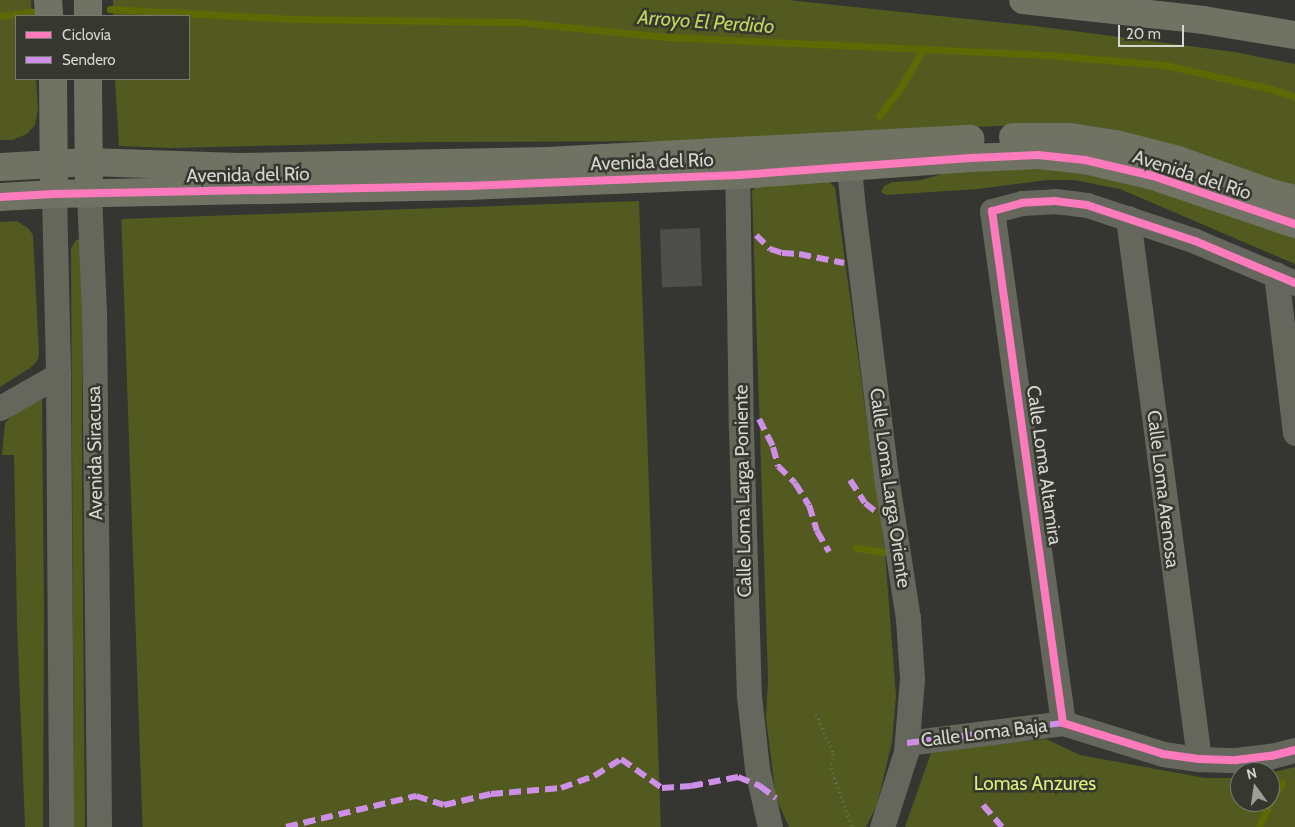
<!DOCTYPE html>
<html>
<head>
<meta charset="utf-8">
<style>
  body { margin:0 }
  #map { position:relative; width:1295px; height:827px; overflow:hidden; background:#353531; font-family:Cabin,sans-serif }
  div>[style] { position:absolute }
  .green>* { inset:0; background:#525a20; transform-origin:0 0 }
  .stream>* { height:7px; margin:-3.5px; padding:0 3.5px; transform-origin:3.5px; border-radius:3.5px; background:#5e6904 }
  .building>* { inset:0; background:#4e4f4b; transform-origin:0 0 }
  .path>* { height:3px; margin-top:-1.5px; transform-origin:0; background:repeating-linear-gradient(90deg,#6d6e67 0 1px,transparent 0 5px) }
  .street>* { height:25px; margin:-12.5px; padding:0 12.5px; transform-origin:12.5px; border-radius:12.5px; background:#65675c }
  .secondary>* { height:28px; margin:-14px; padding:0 14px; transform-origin:14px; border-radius:14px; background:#707264 }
  .secondary-bridge>* { height:28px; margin:-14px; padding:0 14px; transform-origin:14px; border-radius:14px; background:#707264 }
  .quiet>* { height:6px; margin-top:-3px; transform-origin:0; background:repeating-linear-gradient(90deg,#ce8fe9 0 12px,transparent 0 18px) }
  .cycleway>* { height:8px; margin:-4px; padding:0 4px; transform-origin:4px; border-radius:4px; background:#fd7abc }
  span { translate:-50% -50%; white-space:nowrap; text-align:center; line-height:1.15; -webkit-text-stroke:5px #36372f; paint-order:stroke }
  .street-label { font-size:19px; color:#d5d6d0 }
  .park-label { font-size:19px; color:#def177 }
  .water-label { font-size:20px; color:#c3d55b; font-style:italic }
  .legend { position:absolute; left:15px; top:15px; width:175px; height:65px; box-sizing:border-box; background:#36372f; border:1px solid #76776f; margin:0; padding:6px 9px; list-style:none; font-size:15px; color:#d5d6d0 }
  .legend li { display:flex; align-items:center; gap:10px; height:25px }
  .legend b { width:25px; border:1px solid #76776f }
  .north { position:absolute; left:1230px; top:762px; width:50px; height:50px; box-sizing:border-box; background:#36372f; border:1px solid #76776f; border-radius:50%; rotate:346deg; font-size:14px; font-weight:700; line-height:20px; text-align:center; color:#d5d6d0 }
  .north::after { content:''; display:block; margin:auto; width:18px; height:22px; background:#9d9e98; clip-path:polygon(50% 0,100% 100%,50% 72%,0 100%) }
  .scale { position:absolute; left:1118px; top:25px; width:66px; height:22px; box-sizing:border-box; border:2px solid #d5d6d0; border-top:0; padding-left:6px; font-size:15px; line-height:18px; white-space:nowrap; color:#d5d6d0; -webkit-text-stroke:4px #36372f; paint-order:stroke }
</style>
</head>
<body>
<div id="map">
  <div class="green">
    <i style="clip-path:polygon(0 0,31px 0,32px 16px,16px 16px,16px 79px,36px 79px,38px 108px,35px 125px,27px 134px,12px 140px,0 140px)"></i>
    <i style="clip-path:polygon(113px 0,788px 0,1035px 26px,1235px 52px,1295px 64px,1295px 185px,1245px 176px,1175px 147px,1112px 129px,1058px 123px,683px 141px,429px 142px,170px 148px,119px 146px,115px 79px,189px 79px,189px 16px,113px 16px)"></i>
    <i style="clip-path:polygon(975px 164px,1079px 166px,1295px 232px,1295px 264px,1120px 189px,1074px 180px,1048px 180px,978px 189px,886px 195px,881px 192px,884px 186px,893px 182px,922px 180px)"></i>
    <i style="clip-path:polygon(829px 181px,835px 188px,885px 552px,896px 696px,892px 742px,877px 805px,866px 827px,789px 827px,776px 798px,766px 718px,768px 679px,752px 191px,757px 185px)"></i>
    <i style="left:639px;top:201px;width:627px;height:518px;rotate:88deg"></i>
    <i style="clip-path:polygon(17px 221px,28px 228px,33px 235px,39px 355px,37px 361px,30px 368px,0 387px,0 222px)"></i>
    <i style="clip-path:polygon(77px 239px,82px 241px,82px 483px,85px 827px,74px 827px,71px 248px)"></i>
    <i style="clip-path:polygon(42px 395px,44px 616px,43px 827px,25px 827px,17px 624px,14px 455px,2px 455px,5px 423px,15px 412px)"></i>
    <i style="clip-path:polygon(1046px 739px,1080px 755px,1205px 778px,1240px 778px,1240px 802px,1270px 802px,1270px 773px,1295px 767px,1295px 827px,905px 827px,932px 750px)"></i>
  </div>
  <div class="stream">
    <i style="left:110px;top:9px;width:184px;rotate:3.1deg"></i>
    <i style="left:294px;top:19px;width:223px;rotate:0.8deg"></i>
    <i style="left:517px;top:22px;width:150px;rotate:5.7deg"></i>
    <i style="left:666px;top:37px;width:382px;rotate:2.7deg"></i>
    <i style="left:1048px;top:55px;width:117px;rotate:4.9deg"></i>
    <i style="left:1165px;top:65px;width:109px;rotate:12.8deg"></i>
    <i style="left:1271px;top:89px;width:25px;rotate:18deg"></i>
    <i style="left:0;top:16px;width:40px;rotate:-7.1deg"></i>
    <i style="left:879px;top:116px;width:39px;rotate:-53deg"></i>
    <i style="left:902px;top:85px;width:43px;rotate:-59.3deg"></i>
    <i style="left:856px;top:548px;width:29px;rotate:8deg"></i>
    <i style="left:1259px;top:827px;width:30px;rotate:-66deg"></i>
    <i style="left:1271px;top:800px;width:20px;rotate:-57deg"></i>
  </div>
  <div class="building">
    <i style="left:700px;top:228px;width:58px;height:40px;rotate:88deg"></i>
  </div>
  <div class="path">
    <i style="left:816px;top:714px;width:43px;rotate:66.4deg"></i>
    <i style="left:833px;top:753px;width:15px;rotate:98deg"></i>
    <i style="left:831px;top:768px;width:63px;rotate:70.4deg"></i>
  </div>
  <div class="street">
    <i style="left:847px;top:148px;width:60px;rotate:84.3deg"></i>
    <i style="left:853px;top:208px;width:277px;rotate:83deg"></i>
    <i style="left:887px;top:483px;width:137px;rotate:81.2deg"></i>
    <i style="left:908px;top:618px;width:61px;rotate:86.2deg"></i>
    <i style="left:912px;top:679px;width:73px;rotate:94.7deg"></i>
    <i style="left:906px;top:752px;width:79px;rotate:107.7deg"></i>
    <i style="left:737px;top:155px;width:274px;rotate:89.2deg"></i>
    <i style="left:741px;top:429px;width:267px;rotate:88.3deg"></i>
    <i style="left:749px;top:696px;width:73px;rotate:83.7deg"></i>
    <i style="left:757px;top:769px;width:59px;rotate:77.4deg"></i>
    <i style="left:54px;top:194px;width:181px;rotate:88.7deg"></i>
    <i style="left:58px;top:375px;width:452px;rotate:89.6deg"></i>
    <i style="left:89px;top:194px;width:118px;rotate:87.6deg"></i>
    <i style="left:94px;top:312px;width:515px;rotate:89.44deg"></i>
    <i style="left:1128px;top:218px;width:546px;rotate:82.52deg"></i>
    <i style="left:1276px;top:274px;width:160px;rotate:83.2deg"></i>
    <i style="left:0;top:408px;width:67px;rotate:-29.6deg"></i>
    <i style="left:1063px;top:723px;width:517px;rotate:-97.89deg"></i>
    <i style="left:992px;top:211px;width:31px;rotate:-15deg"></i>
    <i style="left:1022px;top:203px;width:33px;rotate:-3deg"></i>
    <i style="left:1055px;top:201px;width:32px;rotate:7deg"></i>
    <i style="left:1087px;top:205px;width:114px;rotate:18.4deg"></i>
    <i style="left:1195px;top:241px;width:108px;rotate:22.8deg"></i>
    <i style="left:907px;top:743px;width:157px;rotate:-7.3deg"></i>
    <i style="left:1063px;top:723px;width:105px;rotate:17.2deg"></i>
    <i style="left:1163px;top:754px;width:36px;rotate:8deg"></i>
    <i style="left:1199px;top:759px;width:37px;rotate:2deg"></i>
    <i style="left:1236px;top:760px;width:35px;rotate:-7deg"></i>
    <i style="left:1271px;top:756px;width:25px;rotate:-14deg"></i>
  </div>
  <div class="secondary">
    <i style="left:48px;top:0;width:16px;rotate:86deg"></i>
    <i style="left:88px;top:0;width:16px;rotate:90deg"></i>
    <i style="left:1023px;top:0;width:181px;rotate:6.3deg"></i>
    <i style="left:1203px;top:20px;width:93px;rotate:9.3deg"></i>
    <i style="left:1013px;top:137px;width:57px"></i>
    <i style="left:1070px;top:137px;width:47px;rotate:8.7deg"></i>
    <i style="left:1116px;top:144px;width:61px;rotate:14.3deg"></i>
    <i style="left:1175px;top:159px;width:105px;rotate:19.5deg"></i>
    <i style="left:1274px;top:194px;width:22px;rotate:13deg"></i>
    <i style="left:0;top:167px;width:88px;rotate:-3.3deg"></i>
    <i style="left:88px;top:162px;width:151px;rotate:1.9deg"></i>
    <i style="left:239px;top:167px;width:308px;rotate:-1.1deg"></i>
    <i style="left:547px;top:161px;width:424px;rotate:-3deg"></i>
    <i style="left:0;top:197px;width:54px;rotate:-3.2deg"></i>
    <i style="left:54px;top:194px;width:413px;rotate:-1.1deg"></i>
    <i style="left:467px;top:186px;width:272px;rotate:-2.3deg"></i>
    <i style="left:739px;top:175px;width:232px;rotate:-4.2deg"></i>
    <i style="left:970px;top:158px;width:68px;rotate:-2.5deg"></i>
    <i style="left:1038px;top:155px;width:47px;rotate:6.1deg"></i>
    <i style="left:1085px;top:160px;width:70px;rotate:13.2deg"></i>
    <i style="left:1153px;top:176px;width:150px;rotate:18.7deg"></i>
  </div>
  <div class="secondary-bridge">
    <i style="left:53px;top:79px;width:115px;rotate:89.5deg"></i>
    <i style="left:88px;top:79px;width:115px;rotate:89.5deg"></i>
  </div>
  <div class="quiet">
    <i style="left:756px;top:235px;width:20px;rotate:45deg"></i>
    <i style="left:770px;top:249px;width:13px;rotate:18deg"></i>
    <i style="left:782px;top:253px;width:17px;rotate:3deg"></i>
    <i style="left:799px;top:254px;width:46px;rotate:11.3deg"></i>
    <i style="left:759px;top:419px;width:31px;rotate:63deg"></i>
    <i style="left:773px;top:447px;width:20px;rotate:75deg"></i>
    <i style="left:778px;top:466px;width:24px;rotate:45deg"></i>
    <i style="left:795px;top:483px;width:26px;rotate:58deg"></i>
    <i style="left:809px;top:505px;width:27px;rotate:73deg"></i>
    <i style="left:817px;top:531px;width:24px;rotate:60deg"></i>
    <i style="left:850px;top:480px;width:27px;rotate:57deg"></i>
    <i style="left:865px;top:503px;width:13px;rotate:39deg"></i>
    <i style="left:907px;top:743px;width:157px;rotate:-7.3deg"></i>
    <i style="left:983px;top:805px;width:29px;rotate:49deg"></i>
    <i style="left:286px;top:827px;width:134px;rotate:-13.4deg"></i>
    <i style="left:416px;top:796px;width:29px;rotate:18deg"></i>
    <i style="left:444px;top:805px;width:48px;rotate:-13.2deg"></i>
    <i style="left:491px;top:794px;width:70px;rotate:-4.9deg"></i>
    <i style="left:561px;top:788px;width:35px;rotate:-20deg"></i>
    <i style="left:594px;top:776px;width:32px;rotate:-32deg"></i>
    <i style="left:621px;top:759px;width:50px;rotate:35.3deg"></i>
    <i style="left:662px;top:788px;width:29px;rotate:-4deg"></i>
    <i style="left:691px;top:786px;width:48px;rotate:-10.8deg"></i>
    <i style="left:738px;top:777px;width:24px;rotate:22deg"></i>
    <i style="left:760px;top:786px;width:20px;rotate:37deg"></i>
  </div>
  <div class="cycleway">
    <i style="left:0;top:197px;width:54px;rotate:-3.2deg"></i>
    <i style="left:54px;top:194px;width:413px;rotate:-1.1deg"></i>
    <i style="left:467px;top:186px;width:272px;rotate:-2.3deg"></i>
    <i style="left:739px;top:175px;width:232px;rotate:-4.2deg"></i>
    <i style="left:970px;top:158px;width:68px;rotate:-2.5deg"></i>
    <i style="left:1038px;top:155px;width:47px;rotate:6.1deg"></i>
    <i style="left:1085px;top:160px;width:70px;rotate:13.2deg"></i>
    <i style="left:1153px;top:176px;width:150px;rotate:18.7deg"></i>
    <i style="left:1295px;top:283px;width:108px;rotate:-157.2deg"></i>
    <i style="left:1195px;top:241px;width:114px;rotate:-161.6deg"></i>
    <i style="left:1087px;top:205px;width:32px;rotate:-173deg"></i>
    <i style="left:1055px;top:201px;width:33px;rotate:177deg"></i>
    <i style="left:1022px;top:203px;width:31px;rotate:165deg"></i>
    <i style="left:992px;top:211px;width:517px;rotate:82.11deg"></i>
    <i style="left:1063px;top:723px;width:105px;rotate:17.2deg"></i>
    <i style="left:1163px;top:754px;width:36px;rotate:8deg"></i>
    <i style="left:1199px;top:759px;width:37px;rotate:2deg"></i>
    <i style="left:1236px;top:760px;width:35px;rotate:-7deg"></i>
    <i style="left:1271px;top:756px;width:25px;rotate:-14deg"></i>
  </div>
  <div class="street-label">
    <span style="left:652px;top:162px;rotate:-2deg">Avenida del Río</span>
    <span style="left:248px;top:175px;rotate:-1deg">Avenida del Río</span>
    <span style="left:1192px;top:175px;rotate:18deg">Avenida del Río</span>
    <span style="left:95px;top:453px;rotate:-91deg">Avenida Siracusa</span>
    <span style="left:1044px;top:465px;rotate:82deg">Calle Loma Altamira</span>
    <span style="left:890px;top:488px;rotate:82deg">Calle Loma Larga Oriente</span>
    <span style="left:1163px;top:489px;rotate:83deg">Calle Loma Arenosa</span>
    <span style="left:743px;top:491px;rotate:-91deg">Calle Loma Larga Poniente</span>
    <span style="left:984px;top:733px;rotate:-7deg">Calle Loma Baja</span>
  </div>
  <div class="park-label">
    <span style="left:1035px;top:784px">Lomas Anzures</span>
  </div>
  <div class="water-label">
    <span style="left:706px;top:22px;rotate:4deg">Arroyo El Perdido</span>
  </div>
  <ul class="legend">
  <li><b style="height:6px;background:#fd7abc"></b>Ciclovía</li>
  <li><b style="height:6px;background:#ce8fe9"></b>Sendero</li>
  </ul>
  <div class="north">N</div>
  <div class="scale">20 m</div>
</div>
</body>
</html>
